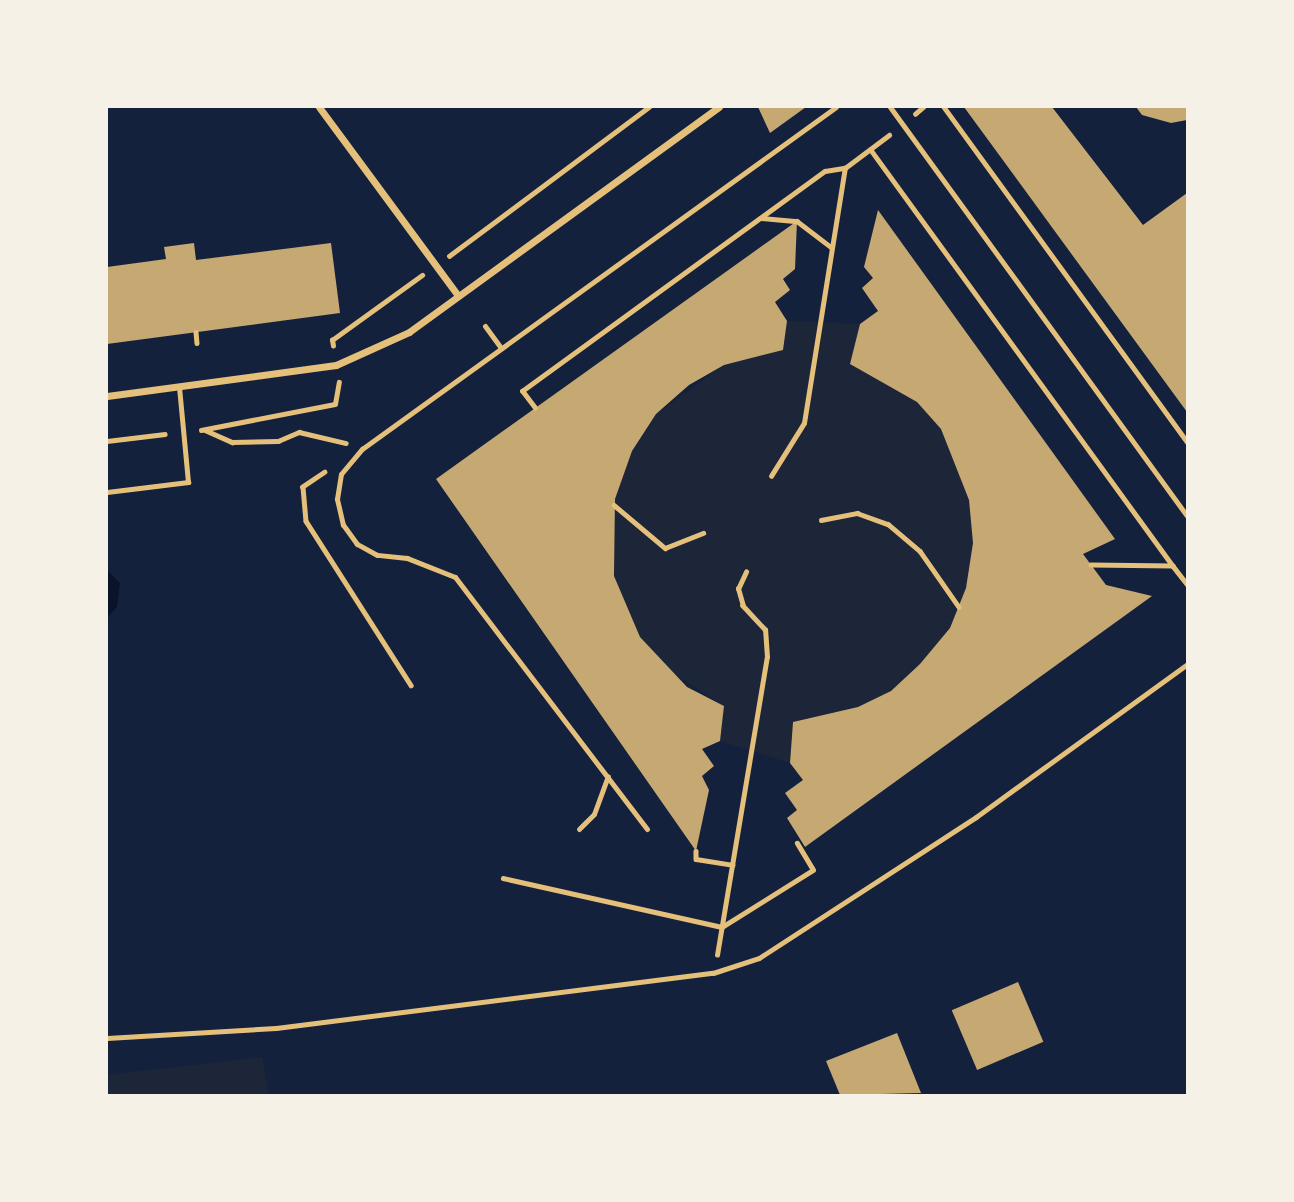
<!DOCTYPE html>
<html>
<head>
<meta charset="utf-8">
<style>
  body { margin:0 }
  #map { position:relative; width:1294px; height:1202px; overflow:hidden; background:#14213d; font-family:Jost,sans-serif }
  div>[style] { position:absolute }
  .green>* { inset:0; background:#1d2539 }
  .water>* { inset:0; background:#0b132b }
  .building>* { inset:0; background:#c6a872; transform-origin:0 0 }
  .path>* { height:4.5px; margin:-2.25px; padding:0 2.25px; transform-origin:2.25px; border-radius:2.25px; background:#e5c07b }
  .service>* { height:5px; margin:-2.5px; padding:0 2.5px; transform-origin:2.5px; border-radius:2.5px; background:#e5c07b }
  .minor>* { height:7px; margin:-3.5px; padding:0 3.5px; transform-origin:3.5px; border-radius:3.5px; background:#e5c07b }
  span { translate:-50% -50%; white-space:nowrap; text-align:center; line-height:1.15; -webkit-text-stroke:5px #f6f1e7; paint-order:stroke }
  .frame { position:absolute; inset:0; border:108px solid #f6f1e7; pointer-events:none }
</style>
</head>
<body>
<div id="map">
  <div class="green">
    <i style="clip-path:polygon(787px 321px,860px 324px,850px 364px,917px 402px,941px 429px,969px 500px,973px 543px,966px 588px,950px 628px,920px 664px,891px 691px,858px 707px,793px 722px,790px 763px,720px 741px,724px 706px,661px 665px,640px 637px,614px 576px,615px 499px,632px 451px,656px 414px,724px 365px,783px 350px)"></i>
    <i style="clip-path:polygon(262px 1057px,269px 1095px,107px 1095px,107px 1075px)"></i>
  </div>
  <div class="water">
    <i style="clip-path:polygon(107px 570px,120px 583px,117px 607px,107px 618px)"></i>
  </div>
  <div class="building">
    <i style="clip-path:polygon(758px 107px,806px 107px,770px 133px)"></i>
    <i style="clip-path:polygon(964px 107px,1052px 107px,1143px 225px,1187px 193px,1187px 412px)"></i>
    <i style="clip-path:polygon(1136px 107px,1187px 107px,1187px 120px,1171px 123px,1142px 115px)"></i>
    <i style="clip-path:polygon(878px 210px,1115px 539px,1083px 554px,1106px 585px,1152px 596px,805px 847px,787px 818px,797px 810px,785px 793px,803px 780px,790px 763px,793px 722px,858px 707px,891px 691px,920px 664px,950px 628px,966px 588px,973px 543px,969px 500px,941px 429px,917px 402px,850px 364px,860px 324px,878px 311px,862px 288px,873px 278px,864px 267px)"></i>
    <i style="clip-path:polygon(797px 221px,795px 269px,783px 279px,790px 290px,775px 302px,787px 321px,783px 350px,724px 365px,689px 385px,656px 414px,632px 451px,615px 499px,614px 576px,640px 637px,687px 687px,724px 706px,720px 741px,702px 749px,714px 766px,702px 776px,709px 790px,696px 851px,436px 479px)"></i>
    <i style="clip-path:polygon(194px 243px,196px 260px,331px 243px,340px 313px,107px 344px,107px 267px,166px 259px,164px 247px)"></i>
    <i style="left:1018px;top:982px;width:65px;height:72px;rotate:67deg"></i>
    <i style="clip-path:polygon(897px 1033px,921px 1093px,840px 1095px,826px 1061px)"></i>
  </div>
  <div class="path">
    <i style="left:944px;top:107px;width:414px;rotate:54deg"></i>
    <i style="left:915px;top:114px;width:11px;rotate:-41deg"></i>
    <i style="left:871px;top:150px;width:514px;rotate:54.02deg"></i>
    <i style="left:1173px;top:566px;width:82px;rotate:-179.3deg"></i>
    <i style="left:761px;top:218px;width:36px;rotate:5deg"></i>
    <i style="left:797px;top:221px;width:43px;rotate:37.4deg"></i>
    <i style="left:449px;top:256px;width:249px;rotate:-36.7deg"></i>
    <i style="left:196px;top:332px;width:11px;rotate:85deg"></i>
    <i style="left:333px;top:346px;width:6px;rotate:-99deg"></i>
    <i style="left:332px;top:340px;width:111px;rotate:-35.8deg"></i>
    <i style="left:535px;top:408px;width:21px;rotate:-127deg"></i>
    <i style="left:522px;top:391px;width:374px;rotate:-36deg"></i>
    <i style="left:825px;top:171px;width:20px;rotate:-9deg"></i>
    <i style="left:201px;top:430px;width:136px;rotate:-11deg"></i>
    <i style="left:335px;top:404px;width:22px;rotate:-80deg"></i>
    <i style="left:205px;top:430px;width:30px;rotate:24deg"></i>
    <i style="left:232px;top:442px;width:46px;rotate:-1.2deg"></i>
    <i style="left:278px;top:441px;width:23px;rotate:-23deg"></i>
    <i style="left:299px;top:432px;width:48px;rotate:13.2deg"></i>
    <i style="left:107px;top:441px;width:58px;rotate:-6.9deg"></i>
    <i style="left:325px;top:472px;width:27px;rotate:146deg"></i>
    <i style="left:303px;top:487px;width:34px;rotate:85deg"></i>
    <i style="left:306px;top:521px;width:195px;rotate:57.4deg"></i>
    <i style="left:771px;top:476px;width:62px;rotate:-58.1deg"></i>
    <i style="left:804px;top:423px;width:258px;rotate:-80.9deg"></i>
    <i style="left:845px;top:168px;width:55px;rotate:-36.9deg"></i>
    <i style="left:614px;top:505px;width:67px;rotate:40.1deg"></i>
    <i style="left:665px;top:548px;width:41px;rotate:-21.5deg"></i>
    <i style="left:821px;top:520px;width:37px;rotate:-11deg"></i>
    <i style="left:857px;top:513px;width:33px;rotate:20deg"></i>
    <i style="left:888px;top:524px;width:42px;rotate:40.2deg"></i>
    <i style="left:920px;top:551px;width:68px;rotate:55.1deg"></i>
    <i style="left:1173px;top:566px;width:23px;rotate:52deg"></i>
    <i style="left:696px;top:851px;width:8px;rotate:90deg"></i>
    <i style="left:696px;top:859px;width:37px;rotate:9deg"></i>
    <i style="left:503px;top:878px;width:224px;rotate:12.6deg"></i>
    <i style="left:722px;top:927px;width:107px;rotate:-32.1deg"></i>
    <i style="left:813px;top:870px;width:31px;rotate:-121deg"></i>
    <i style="left:717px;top:955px;width:302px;rotate:-80.5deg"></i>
    <i style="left:767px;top:657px;width:27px;rotate:-94deg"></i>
    <i style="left:765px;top:630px;width:33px;rotate:-133deg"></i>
    <i style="left:743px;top:606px;width:18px;rotate:-106deg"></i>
    <i style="left:738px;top:589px;width:19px;rotate:-65deg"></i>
  </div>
  <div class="service">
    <i style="left:890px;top:107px;width:505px;rotate:54.01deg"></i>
    <i style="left:485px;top:326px;width:27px;rotate:54deg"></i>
    <i style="left:107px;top:492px;width:82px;rotate:-7deg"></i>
    <i style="left:188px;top:482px;width:95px;rotate:-95.4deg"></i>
    <i style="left:579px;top:829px;width:21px;rotate:-45deg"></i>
    <i style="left:594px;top:814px;width:40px;rotate:-69.8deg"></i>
    <i style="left:647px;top:829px;width:317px;rotate:-127.3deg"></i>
    <i style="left:455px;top:577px;width:52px;rotate:-158.4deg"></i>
    <i style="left:407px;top:558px;width:30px;rotate:-174deg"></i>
    <i style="left:377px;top:555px;width:23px;rotate:-151deg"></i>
    <i style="left:357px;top:544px;width:24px;rotate:-126deg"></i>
    <i style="left:343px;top:525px;width:27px;rotate:-103deg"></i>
    <i style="left:337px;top:499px;width:25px;rotate:-81deg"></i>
    <i style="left:341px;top:474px;width:33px;rotate:-50deg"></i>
    <i style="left:362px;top:449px;width:584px;rotate:-35.81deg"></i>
    <i style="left:107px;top:1038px;width:169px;rotate:-3.4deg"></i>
    <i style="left:276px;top:1028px;width:440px;rotate:-7.2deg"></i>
    <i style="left:713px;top:973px;width:48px;rotate:-18.1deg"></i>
    <i style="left:759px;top:958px;width:259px;rotate:-33deg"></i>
    <i style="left:976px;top:817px;width:261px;rotate:-35.9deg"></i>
  </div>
  <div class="minor">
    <i style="left:319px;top:107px;width:232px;rotate:53.6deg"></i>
    <i style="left:107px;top:396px;width:231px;rotate:-7.7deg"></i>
    <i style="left:336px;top:365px;width:80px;rotate:-24.3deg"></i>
    <i style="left:409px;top:332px;width:383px;rotate:-36deg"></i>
  </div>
  <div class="frame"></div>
</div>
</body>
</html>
